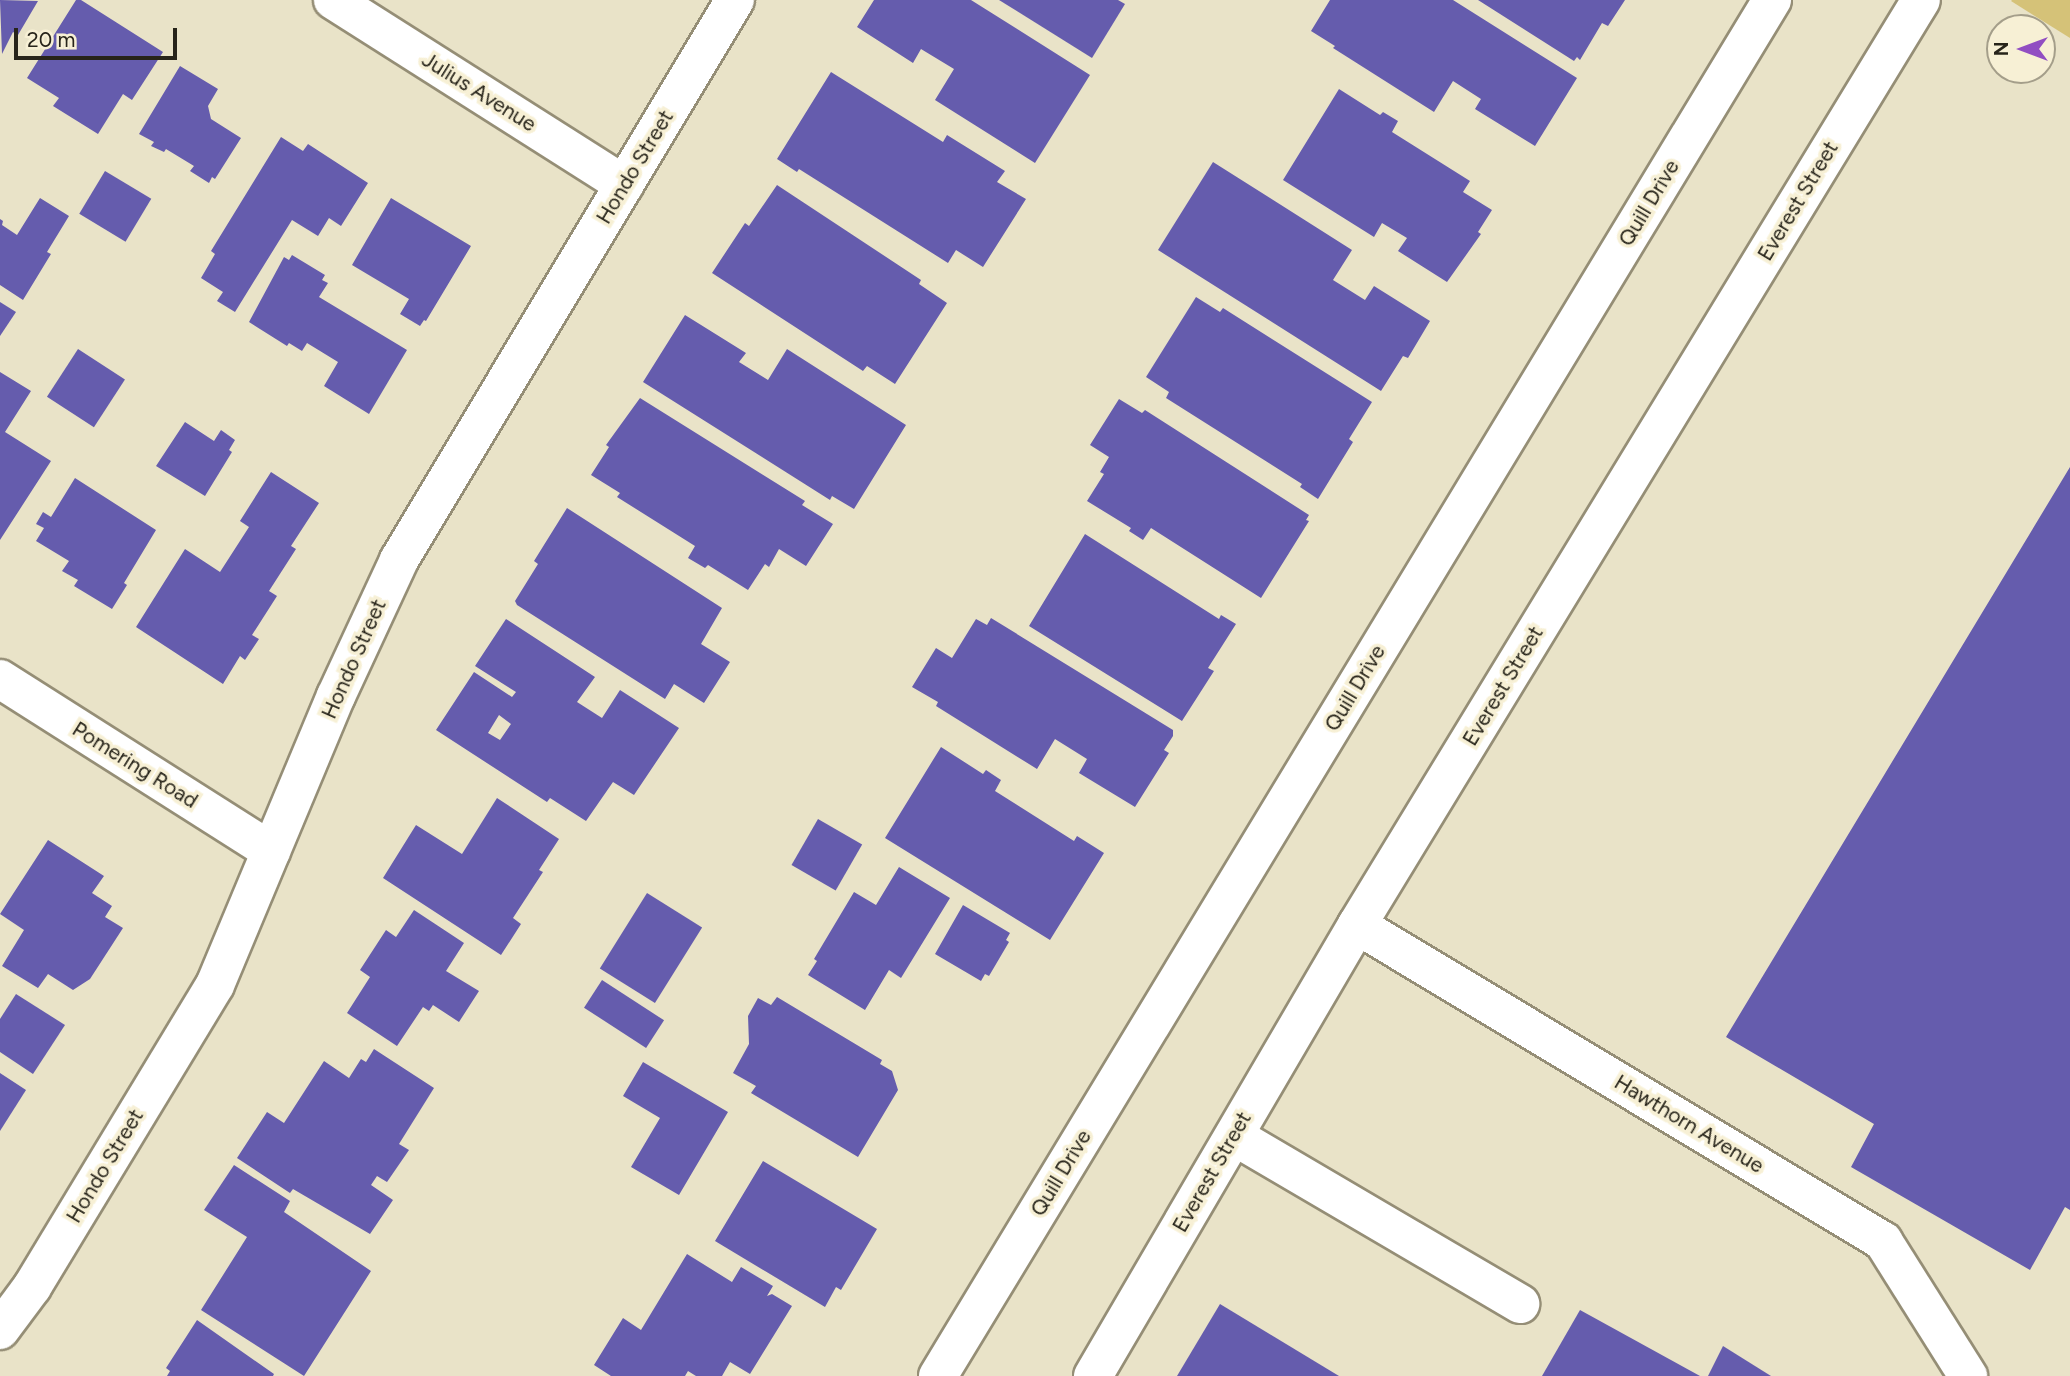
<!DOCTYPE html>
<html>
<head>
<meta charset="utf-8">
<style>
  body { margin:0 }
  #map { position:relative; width:2070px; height:1376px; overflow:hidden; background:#e9e3c8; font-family:Figtree,sans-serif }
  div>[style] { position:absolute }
  .green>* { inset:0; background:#d5c278 }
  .building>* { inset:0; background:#655cad; transform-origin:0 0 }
  .roads { filter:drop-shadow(2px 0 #958e76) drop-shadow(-2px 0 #958e76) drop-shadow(0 2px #958e76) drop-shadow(0 -2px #958e76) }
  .minor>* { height:38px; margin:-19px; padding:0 19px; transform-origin:19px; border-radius:19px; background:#fff }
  span { translate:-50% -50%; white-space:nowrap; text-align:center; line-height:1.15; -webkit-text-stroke:7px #f7f0d5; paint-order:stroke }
  .street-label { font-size:21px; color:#27241a }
  .north { position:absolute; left:1986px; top:14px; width:70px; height:70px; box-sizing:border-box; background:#f7f0d5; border:2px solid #a49e8a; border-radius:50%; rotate:270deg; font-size:19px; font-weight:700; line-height:28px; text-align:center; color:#27241a }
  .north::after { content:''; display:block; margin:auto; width:24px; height:32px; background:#914ec2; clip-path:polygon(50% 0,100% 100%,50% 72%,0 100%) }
  .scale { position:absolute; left:14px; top:28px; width:163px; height:32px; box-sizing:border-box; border:4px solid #27241a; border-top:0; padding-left:9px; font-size:21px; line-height:24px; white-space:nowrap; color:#27241a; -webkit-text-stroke:5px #f7f0d5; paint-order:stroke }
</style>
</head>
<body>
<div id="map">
  <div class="green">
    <i style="clip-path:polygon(2012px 0,2070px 0,2070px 38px,2011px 1px)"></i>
  </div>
  <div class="building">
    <i style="clip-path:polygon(0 0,38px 1px,18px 35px,13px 32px,2px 54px)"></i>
    <i style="clip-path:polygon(76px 0,81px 0,163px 52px,132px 100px,123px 94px,98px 134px,53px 106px,59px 98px,27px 78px)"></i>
    <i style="clip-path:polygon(874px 0,971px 0,1090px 75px,1035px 163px,935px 100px,954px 69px,921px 49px,913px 63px,857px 27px)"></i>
    <i style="clip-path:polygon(999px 0,1118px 0,1125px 4px,1092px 58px)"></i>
    <i style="clip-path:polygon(1330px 0,1453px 0,1577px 78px,1535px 146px,1475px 109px,1481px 99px,1453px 81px,1434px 112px,1333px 48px,1335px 46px,1311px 31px)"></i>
    <i style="clip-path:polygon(1478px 0,1625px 0,1608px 26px,1602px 23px,1580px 60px,1577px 57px,1574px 61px)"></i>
    <i style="clip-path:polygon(180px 66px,218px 89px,208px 106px,211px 119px,241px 138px,215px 179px,212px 177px,209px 183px,190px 171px,194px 166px,166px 149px,164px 152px,151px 146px,154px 142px,139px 134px)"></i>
    <i style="clip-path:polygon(831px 72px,943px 142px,947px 135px,1005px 171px,997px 182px,1026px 199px,983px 267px,956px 250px,948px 263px,799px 169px,797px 172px,777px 159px)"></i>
    <i style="clip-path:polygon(1339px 89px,1380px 115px,1383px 112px,1398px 121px,1392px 132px,1470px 181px,1463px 192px,1492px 210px,1478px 232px,1481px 234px,1447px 282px,1398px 251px,1407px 238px,1382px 223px,1374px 237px,1283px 180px)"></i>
    <i style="clip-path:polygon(281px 137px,303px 151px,308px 144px,368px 183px,341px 226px,329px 218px,318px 236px,292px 220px,235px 312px,217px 301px,223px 292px,201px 278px,215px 254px,211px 251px)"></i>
    <i style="clip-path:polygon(1213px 162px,1352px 250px,1333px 280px,1365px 300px,1374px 286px,1430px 321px,1408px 358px,1403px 356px,1381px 391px,1158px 250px)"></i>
    <i style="left:105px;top:171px;width:54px;height:50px;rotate:31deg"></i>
    <i style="clip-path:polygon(777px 185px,921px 280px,919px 284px,947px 303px,895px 384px,867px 366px,863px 371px,712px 273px,745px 223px,749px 226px)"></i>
    <i style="clip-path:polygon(40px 198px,69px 216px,47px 252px,51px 254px,23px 300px,0 285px,0 219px,3px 221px,2px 225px,17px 235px)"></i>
    <i style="clip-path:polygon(391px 198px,471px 246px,426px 321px,424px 320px,420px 326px,400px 314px,409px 299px,352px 265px)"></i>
    <i style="clip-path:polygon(292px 255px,325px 275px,322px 280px,328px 283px,319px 297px,407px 350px,369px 414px,324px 386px,338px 362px,307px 343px,302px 351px,289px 343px,287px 346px,249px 322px,284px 257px,289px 260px)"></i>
    <i style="clip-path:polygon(1196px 297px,1220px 312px,1223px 308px,1372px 402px,1349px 439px,1353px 442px,1318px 499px,1300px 487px,1302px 484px,1166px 398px,1169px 392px,1146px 377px)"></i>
    <i style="clip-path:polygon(0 302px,16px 312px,0 336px)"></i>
    <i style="clip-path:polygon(685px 315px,746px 353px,739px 362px,768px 380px,787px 349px,906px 425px,854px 509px,832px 496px,830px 500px,643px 382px)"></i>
    <i style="left:78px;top:349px;width:56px;height:57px;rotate:33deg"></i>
    <i style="clip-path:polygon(0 372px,31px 391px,5px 432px,51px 461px,0 540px)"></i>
    <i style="clip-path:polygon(640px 398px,805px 501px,802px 505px,833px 524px,806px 566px,779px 549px,769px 567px,765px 564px,748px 590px,708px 565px,705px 568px,688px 558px,695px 546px,617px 497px,620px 493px,591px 475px,609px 447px,606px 445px)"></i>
    <i style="clip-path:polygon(1119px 399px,1142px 413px,1145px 410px,1309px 515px,1306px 520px,1309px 521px,1261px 598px,1151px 528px,1143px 540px,1129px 531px,1131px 528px,1087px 501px,1104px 474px,1100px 472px,1109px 457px,1090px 445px)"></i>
    <i style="clip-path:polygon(185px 422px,214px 441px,221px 430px,235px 440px,229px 450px,232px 452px,205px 496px,156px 466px)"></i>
    <i style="clip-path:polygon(2070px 467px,2070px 1210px,2065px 1207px,2030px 1270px,1851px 1167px,1874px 1124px,1726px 1037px)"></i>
    <i style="clip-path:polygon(271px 472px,319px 503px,291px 546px,296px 549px,269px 591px,277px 596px,252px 635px,259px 639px,245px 660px,240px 656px,223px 684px,136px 627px,185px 549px,220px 572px,249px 527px,240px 521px)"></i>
    <i style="clip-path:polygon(75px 478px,156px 530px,124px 583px,127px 585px,112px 609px,74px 586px,78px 580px,62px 571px,69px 561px,36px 541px,44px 528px,36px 524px,43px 512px,51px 517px)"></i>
    <i style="clip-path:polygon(567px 508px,722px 608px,701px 644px,730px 662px,704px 703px,674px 684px,665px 699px,517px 605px,515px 601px,538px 564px,534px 561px)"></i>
    <i style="clip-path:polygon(1085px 534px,1219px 619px,1221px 615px,1236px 624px,1208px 668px,1214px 671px,1182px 721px,1029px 626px)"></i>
    <i style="clip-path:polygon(991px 618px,1173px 730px,1173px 736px,1164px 750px,1169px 753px,1135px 807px,1079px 773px,1087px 759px,1055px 739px,1037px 769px,936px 706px,938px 702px,912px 687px,936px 648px,952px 658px,976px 619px,987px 625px)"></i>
    <i style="clip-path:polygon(evenodd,506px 619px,595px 677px,577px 702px,602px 718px,620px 690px,679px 728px,634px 795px,613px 782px,586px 821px,550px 798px,547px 802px,436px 730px,474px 672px,512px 697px,516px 692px,475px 666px,506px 619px,499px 715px,511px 724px,500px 740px,488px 733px,499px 715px)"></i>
    <i style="clip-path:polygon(941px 747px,983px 774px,986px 770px,1001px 780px,995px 791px,1074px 841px,1077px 836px,1104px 853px,1050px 940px,885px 838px)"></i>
    <i style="clip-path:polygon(497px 798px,559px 839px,539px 870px,543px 872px,513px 918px,521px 924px,501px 955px,383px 878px,416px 825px,462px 854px)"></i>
    <i style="left:818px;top:819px;width:51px;height:53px;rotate:30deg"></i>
    <i style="clip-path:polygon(48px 840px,104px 876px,92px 893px,112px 906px,105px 917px,123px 928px,90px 979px,73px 990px,48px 974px,38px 988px,2px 966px,24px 930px,0 914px)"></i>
    <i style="clip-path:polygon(899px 867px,950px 898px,901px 978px,889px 970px,865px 1010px,808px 975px,817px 961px,814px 959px,854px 892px,876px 905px)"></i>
    <i style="left:647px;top:893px;width:65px;height:89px;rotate:32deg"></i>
    <i style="clip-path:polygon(963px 905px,1010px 933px,1006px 940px,1009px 942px,989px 976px,985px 974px,981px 981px,935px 954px)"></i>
    <i style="clip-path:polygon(414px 910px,464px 943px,446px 971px,479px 991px,459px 1022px,433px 1005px,429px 1011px,423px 1007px,397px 1046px,347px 1013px,370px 977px,360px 970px,386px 930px,396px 937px)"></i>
    <i style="left:602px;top:980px;width:74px;height:33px;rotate:33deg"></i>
    <i style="clip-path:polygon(16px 994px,65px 1025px,33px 1074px,0 1052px,0 1019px)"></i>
    <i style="clip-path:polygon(777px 997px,882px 1060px,880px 1064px,892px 1071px,898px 1090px,858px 1157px,751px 1093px,756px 1086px,733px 1073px,749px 1044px,748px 1016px,758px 998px,771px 1005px)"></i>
    <i style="clip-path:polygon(374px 1049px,434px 1088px,399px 1144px,409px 1150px,387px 1182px,377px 1176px,371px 1185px,393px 1200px,370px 1234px,293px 1189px,290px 1193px,237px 1158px,267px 1112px,284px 1123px,324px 1061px,349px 1078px,361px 1059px,366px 1062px)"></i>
    <i style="clip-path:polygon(643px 1062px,728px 1112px,679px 1195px,631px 1167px,660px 1118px,623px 1096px)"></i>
    <i style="clip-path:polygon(0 1073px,26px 1090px,0 1131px)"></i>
    <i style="clip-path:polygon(763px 1161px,877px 1229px,841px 1290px,836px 1287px,825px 1307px,715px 1241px)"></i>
    <i style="clip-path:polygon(234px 1165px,290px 1201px,284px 1212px,371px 1271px,304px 1376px,201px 1310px,247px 1237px,204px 1210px)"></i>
    <i style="clip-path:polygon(687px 1254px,732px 1282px,741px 1267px,773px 1286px,767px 1296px,772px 1294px,792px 1306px,750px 1374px,730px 1362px,722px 1376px,696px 1376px,688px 1371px,685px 1376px,611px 1376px,594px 1365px,623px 1318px,641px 1330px)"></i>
    <i style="clip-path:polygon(1220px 1304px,1339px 1376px,1177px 1376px)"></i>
    <i style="clip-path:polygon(1580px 1310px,1700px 1376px,1542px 1376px)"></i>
    <i style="clip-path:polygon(197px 1320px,274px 1374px,273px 1376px,167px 1376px,170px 1371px,166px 1368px)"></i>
    <i style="clip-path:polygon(1723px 1346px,1771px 1376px,1708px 1376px)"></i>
  </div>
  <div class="roads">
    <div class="minor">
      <i style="left:333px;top:0;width:345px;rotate:32.4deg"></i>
      <i style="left:0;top:679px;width:321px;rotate:32.4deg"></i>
      <i style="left:1357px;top:925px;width:614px;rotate:31deg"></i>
      <i style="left:1883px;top:1241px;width:160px;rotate:57.8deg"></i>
      <i style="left:1234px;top:1136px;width:332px;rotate:30.4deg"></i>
      <i style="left:0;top:1330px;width:54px;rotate:-53.3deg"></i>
      <i style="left:32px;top:1287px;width:353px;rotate:-58.8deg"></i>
      <i style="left:215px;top:985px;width:313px;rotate:-67.3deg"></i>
      <i style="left:336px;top:696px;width:150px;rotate:-65.1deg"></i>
      <i style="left:399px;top:560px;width:653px;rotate:-59.04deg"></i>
      <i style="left:938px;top:1376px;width:1609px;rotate:-58.78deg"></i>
      <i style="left:1093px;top:1376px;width:523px;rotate:-59.66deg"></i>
      <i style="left:1357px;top:925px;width:1083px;rotate:-58.63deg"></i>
    </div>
  </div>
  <div class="street-label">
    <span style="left:479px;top:92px;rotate:32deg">Julius Avenue</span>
    <span style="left:635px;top:167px;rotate:-59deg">Hondo Street</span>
    <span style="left:1798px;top:201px;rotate:-59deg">Everest Street</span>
    <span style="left:1649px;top:203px;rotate:-59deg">Quill Drive</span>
    <span style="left:354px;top:659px;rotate:-66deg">Hondo Street</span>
    <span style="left:1503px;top:686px;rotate:-59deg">Everest Street</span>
    <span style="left:1355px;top:688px;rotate:-59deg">Quill Drive</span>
    <span style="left:135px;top:765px;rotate:32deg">Pomering Road</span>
    <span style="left:1689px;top:1124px;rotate:31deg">Hawthorn Avenue</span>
    <span style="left:105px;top:1166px;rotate:-59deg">Hondo Street</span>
    <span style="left:1212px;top:1172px;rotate:-60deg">Everest Street</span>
    <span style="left:1061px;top:1173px;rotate:-59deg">Quill Drive</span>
  </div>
  <div class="north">N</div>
  <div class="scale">20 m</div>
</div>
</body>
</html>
